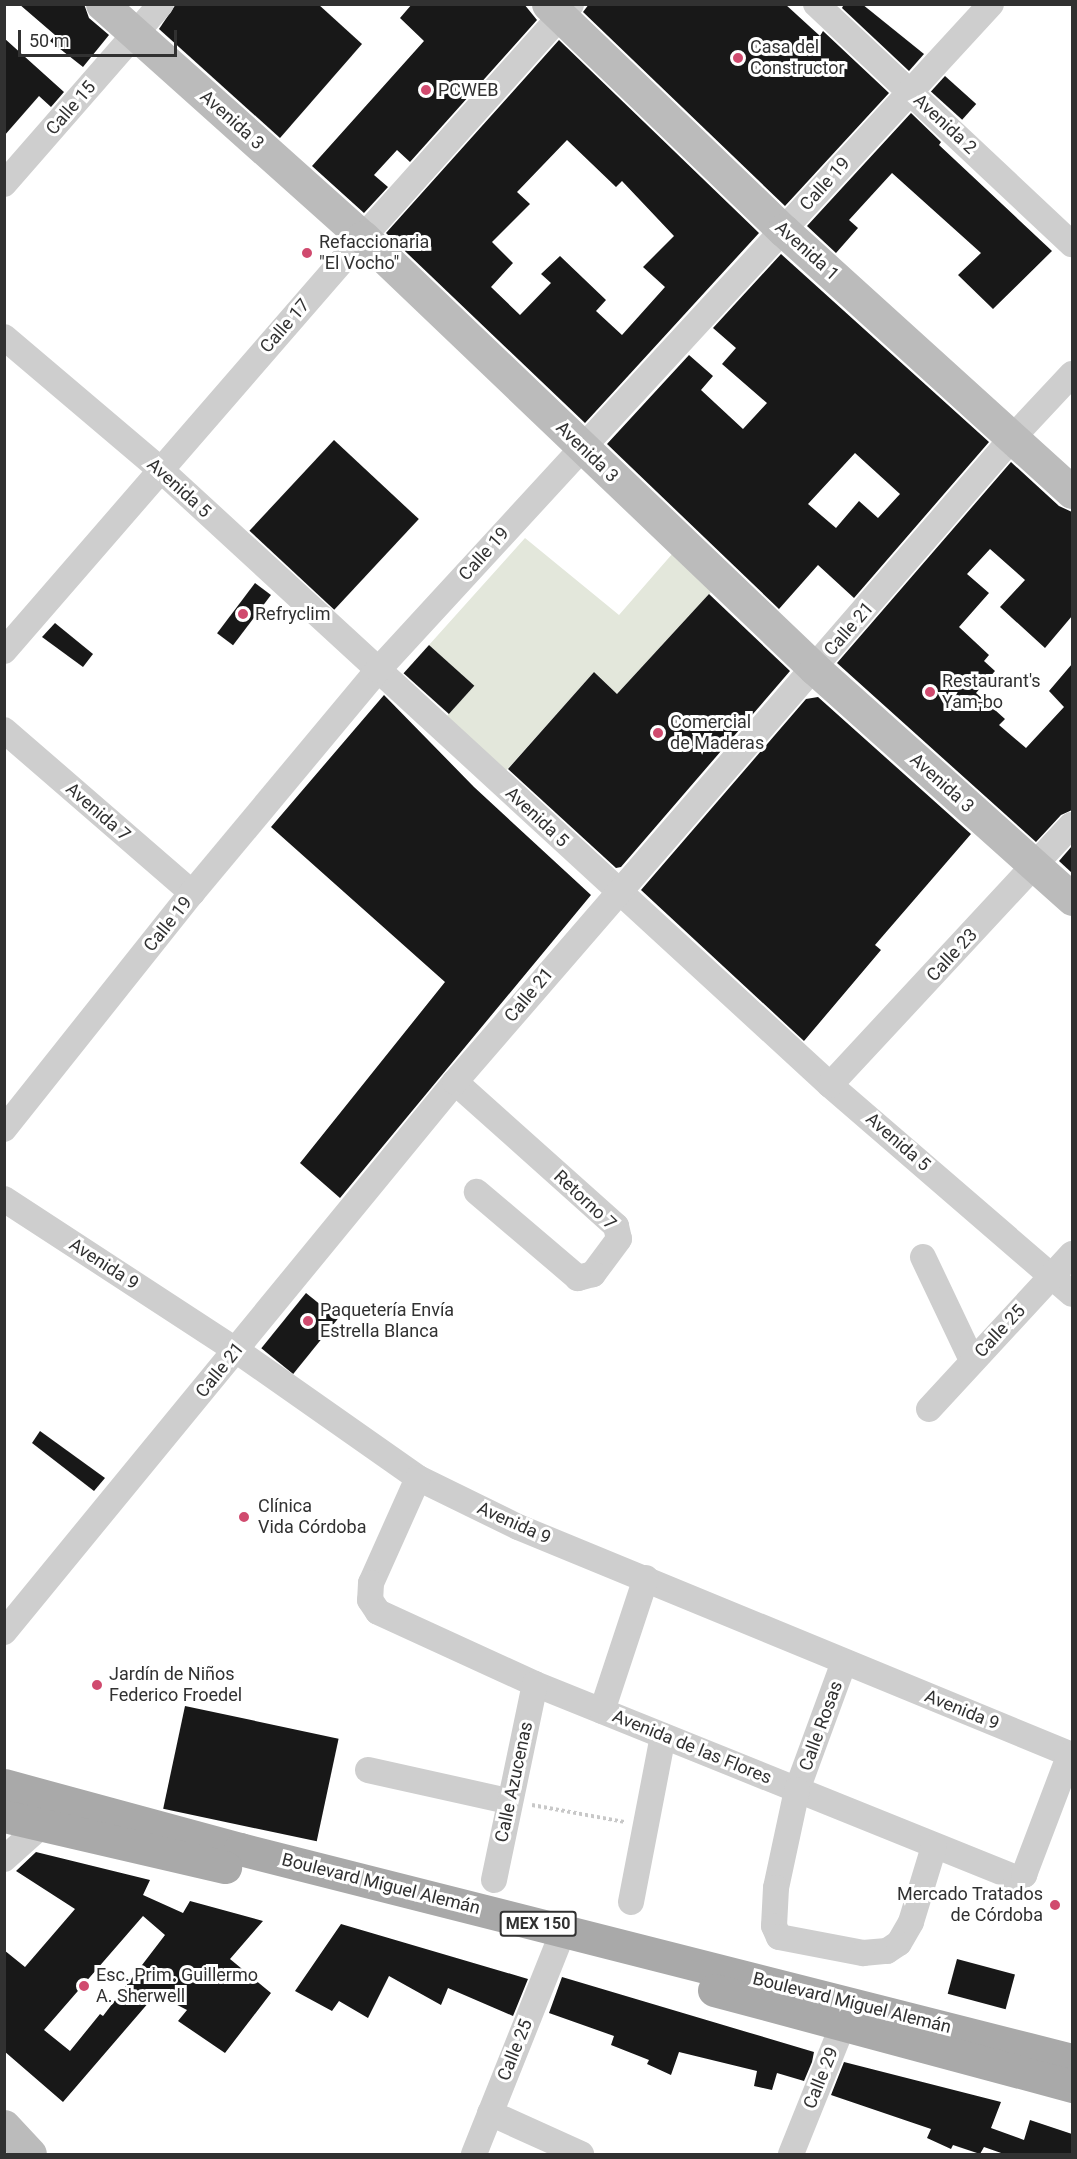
<!DOCTYPE html>
<html>
<head>
<meta charset="utf-8">
<style>
  body { margin:0 }
  #map { position:relative; width:1077px; height:2159px; overflow:hidden; background:#fff; font-family:Roboto,sans-serif }
  div>[style] { position:absolute }
  .green>* { inset:0; background:#e3e7db }
  .building>* { inset:0; background:#181818; transform-origin:0 0 }
  .path>* { height:4px; margin-top:-2px; transform-origin:0; background:repeating-linear-gradient(90deg,#c8c8c8 0 3px,transparent 0 6px) }
  .minor>* { height:26px; margin:-13px; padding:0 13px; transform-origin:13px; border-radius:13px; background:#cecece }
  .secondary>* { height:33px; margin:-16.5px; padding:0 16.5px; transform-origin:16.5px; border-radius:16.5px; background:#bbb }
  .primary>* { height:33px; margin:-16.5px; padding:0 16.5px; transform-origin:16.5px; border-radius:16.5px; background:#a9a9a9 }
  .dots>* { width:16px; height:16px; translate:-50% -50%; box-sizing:border-box; border:3px solid #fff; border-radius:50% }
  span { translate:-50% -50%; white-space:nowrap; text-align:center; line-height:1.15; -webkit-text-stroke:6px #fff; paint-order:stroke }
  .shield-label span { padding:2px 4px; background:#fff; border:2px solid; border-radius:4px; -webkit-text-stroke-width:0 }
  .shield-label { font-size:16px; color:#313131; font-weight:700 }
  .poi-label { font-size:18px; color:#313131 }
  .left { translate:0 -50%; text-align:left }
  .right { translate:-100% -50%; text-align:right }
  .street-label { font-size:18px; color:#313131 }
  .frame { position:absolute; inset:0; border:6px solid #313131; pointer-events:none }
  .scale { position:absolute; left:18px; top:30px; width:159px; height:27px; box-sizing:border-box; border:3px solid #313131; border-top:0; padding-left:8px; font-size:18px; line-height:21px; white-space:nowrap; color:#313131; -webkit-text-stroke:4px #fff; paint-order:stroke }
</style>
</head>
<body>
<div id="map">
  <div class="green">
    <i style="clip-path:polygon(525px 538px,619px 615px,673px 553px,713px 590px,617px 694px,594px 672px,504px 773px,446px 717px,474px 686px,429px 645px)"></i>
  </div>
  <div class="building">
    <i style="clip-path:polygon(19px 4px,84px 4px,89px 18px,109px 35px,83px 67px,50px 41px,55px 35px)"></i>
    <i style="clip-path:polygon(176px 4px,318px 4px,362px 44px,280px 138px,159px 29px)"></i>
    <i style="clip-path:polygon(412px 4px,524px 4px,537px 20px,410px 162px,397px 150px,374px 175px,388px 187px,364px 213px,312px 166px,424px 41px,400px 18px)"></i>
    <i style="clip-path:polygon(589px 4px,785px 4px,820px 36px,823px 31px,889px 93px,785px 206px,583px 12px)"></i>
    <i style="clip-path:polygon(844px 4px,862px 4px,924px 54px,909px 71px,842px 8px)"></i>
    <i style="clip-path:polygon(4px 38px,64px 92px,51px 107px,39px 96px,4px 136px)"></i>
    <i style="clip-path:polygon(evenodd,559px 40px,759px 233px,585px 423px,386px 233px,559px 40px,567px 140px,616px 187px,622px 181px,674px 236px,643px 267px,665px 287px,622px 335px,596px 311px,606px 300px,560px 256px,541px 274px,551px 283px,520px 315px,491px 287px,513px 263px,492px 242px,530px 204px,517px 192px,567px 140px)"></i>
    <i style="left:945px;top:76px;width:42px;height:21px;rotate:42deg"></i>
    <i style="clip-path:polygon(911px 113px,941px 142px,939px 145px,1052px 251px,993px 309px,958px 275px,981px 253px,892px 173px,849px 220px,858px 228px,836px 253px,807px 226px)"></i>
    <i style="clip-path:polygon(evenodd,781px 254px,989px 442px,854px 598px,818px 565px,779px 609px,607px 444px,689px 355px,713px 376px,701px 390px,743px 429px,767px 403px,722px 364px,736px 348px,713px 328px,781px 254px,855px 453px,900px 494px,878px 518px,859px 501px,836px 528px,808px 504px,855px 453px)"></i>
    <i style="left:334px;top:440px;width:116px;height:124px;rotate:43deg"></i>
    <i style="clip-path:polygon(1011px 462px,1059px 506px,1072px 512px,1072px 616px,1045px 648px,1000px 607px,1025px 580px,990px 549px,967px 574px,989px 593px,959px 627px,989px 655px,984px 661px,995px 671px,976px 693px,1005px 719px,999px 725px,1026px 748px,1064px 707px,1049px 691px,1072px 664px,1072px 810px,1061px 815px,1036px 842px,837px 663px)"></i>
    <i style="left:255px;top:583px;width:20px;height:63px;rotate:37deg"></i>
    <i style="clip-path:polygon(709px 594px,790px 671px,621px 867px,616px 868px,508px 769px,594px 672px,617px 694px)"></i>
    <i style="clip-path:polygon(55px 623px,93px 654px,83px 667px,42px 637px)"></i>
    <i style="left:429px;top:645px;width:61px;height:38px;rotate:42deg"></i>
    <i style="clip-path:polygon(384px 695px,474px 787px,591px 895px,340px 1198px,300px 1163px,445px 982px,271px 827px)"></i>
    <i style="clip-path:polygon(818px 697px,971px 834px,875px 945px,881px 950px,804px 1041px,641px 890px,806px 699px)"></i>
    <i style="clip-path:polygon(1072px 846px,1072px 873px,1059px 861px)"></i>
    <i style="left:306px;top:1293px;width:41px;height:71px;rotate:39deg"></i>
    <i style="clip-path:polygon(40px 1431px,105px 1478px,94px 1491px,32px 1443px)"></i>
    <i style="left:185px;top:1706px;width:157px;height:105px;rotate:12deg"></i>
    <i style="clip-path:polygon(evenodd,36px 1852px,150px 1880px,143px 1895px,183px 1913px,190px 1901px,263px 1921px,230px 1959px,271px 1993px,225px 2053px,178px 2021px,187px 2010px,156px 1994px,63px 2102px,4px 2051px,4px 1950px,25px 1967px,75px 1909px,16px 1871px,36px 1852px,143px 1916px,165px 1935px,103px 2016px,100px 2014px,70px 2051px,44px 2030px,143px 1916px)"></i>
    <i style="clip-path:polygon(341px 1924px,528px 1979px,513px 2016px,448px 1988px,441px 2005px,389px 1976px,368px 2018px,339px 2001px,332px 2011px,295px 1991px)"></i>
    <i style="left:957px;top:1959px;width:60px;height:36px;rotate:15deg"></i>
    <i style="clip-path:polygon(562px 1977px,814px 2052px,812px 2062px,804px 2081px,777px 2073px,772px 2090px,754px 2086px,757px 2071px,679px 2052px,671px 2075px,647px 2064px,649px 2060px,611px 2045px,614px 2036px,549px 2013px)"></i>
    <i style="clip-path:polygon(844px 2062px,1001px 2102px,991px 2128px,1024px 2140px,1030px 2120px,1072px 2134px,1072px 2154px,1004px 2154px,984px 2147px,980px 2154px,953px 2145px,951px 2149px,927px 2138px,931px 2129px,831px 2095px)"></i>
  </div>
  <div class="path">
    <i style="left:532px;top:1805px;width:95px;rotate:10.4deg"></i>
  </div>
  <div class="minor">
    <i style="left:816px;top:4px;width:351px;rotate:43.2deg"></i>
    <i style="left:4px;top:184px;width:239px;rotate:-48.9deg"></i>
    <i style="left:4px;top:337px;width:206px;rotate:40.3deg"></i>
    <i style="left:161px;top:470px;width:909px;rotate:42.59deg"></i>
    <i style="left:830px;top:1085px;width:320px;rotate:40.8deg"></i>
    <i style="left:4px;top:651px;width:548px;rotate:-49.07deg"></i>
    <i style="left:363px;top:237px;width:312px;rotate:-48.2deg"></i>
    <i style="left:4px;top:730px;width:249px;rotate:40.9deg"></i>
    <i style="left:455px;top:1082px;width:216px;rotate:41.8deg"></i>
    <i style="left:616px;top:1226px;width:13px;rotate:77deg"></i>
    <i style="left:619px;top:1239px;width:44px;rotate:126.6deg"></i>
    <i style="left:593px;top:1274px;width:16px;rotate:165deg"></i>
    <i style="left:578px;top:1278px;width:133px;rotate:-139.6deg"></i>
    <i style="left:830px;top:1085px;width:355px;rotate:-47.1deg"></i>
    <i style="left:4px;top:1129px;width:302px;rotate:-51.5deg"></i>
    <i style="left:192px;top:893px;width:290px;rotate:-50.2deg"></i>
    <i style="left:378px;top:670px;width:905px;rotate:-47.37deg"></i>
    <i style="left:4px;top:1199px;width:277px;rotate:33.1deg"></i>
    <i style="left:236px;top:1350px;width:223px;rotate:35.1deg"></i>
    <i style="left:418px;top:1478px;width:111px;rotate:26.1deg"></i>
    <i style="left:518px;top:1527px;width:599px;rotate:22.37deg"></i>
    <i style="left:923px;top:1257px;width:114px;rotate:64.6deg"></i>
    <i style="left:929px;top:1409px;width:211px;rotate:-47.3deg"></i>
    <i style="left:418px;top:1478px;width:115px;rotate:114.1deg"></i>
    <i style="left:371px;top:1583px;width:17px;rotate:93deg"></i>
    <i style="left:370px;top:1600px;width:14px;rotate:56deg"></i>
    <i style="left:378px;top:1612px;width:173px;rotate:24.6deg"></i>
    <i style="left:535px;top:1684px;width:519px;rotate:21.97deg"></i>
    <i style="left:1016px;top:1878px;width:9px;rotate:-21deg"></i>
    <i style="left:1024px;top:1875px;width:129px;rotate:-69.2deg"></i>
    <i style="left:4px;top:1632px;width:711px;rotate:-50.65deg"></i>
    <i style="left:455px;top:1082px;width:854px;rotate:-49.13deg"></i>
    <i style="left:1014px;top:436px;width:85px;rotate:-46.9deg"></i>
    <i style="left:844px;top:1662px;width:136px;rotate:110.2deg"></i>
    <i style="left:797px;top:1790px;width:100px;rotate:102.1deg"></i>
    <i style="left:776px;top:1888px;width:38px;rotate:93deg"></i>
    <i style="left:774px;top:1926px;width:12px;rotate:66deg"></i>
    <i style="left:779px;top:1937px;width:86px;rotate:10.8deg"></i>
    <i style="left:863px;top:1953px;width:24px;rotate:-5deg"></i>
    <i style="left:887px;top:1951px;width:14px;rotate:-34deg"></i>
    <i style="left:899px;top:1943px;width:24px;rotate:-60deg"></i>
    <i style="left:911px;top:1922px;width:78px;rotate:-73deg"></i>
    <i style="left:602px;top:1711px;width:140px;rotate:-71.7deg"></i>
    <i style="left:368px;top:1770px;width:143px;rotate:12.5deg"></i>
    <i style="left:4px;top:1859px;width:51px;rotate:-41.8deg"></i>
    <i style="left:494px;top:1880px;width:200px;rotate:-78.2deg"></i>
    <i style="left:631px;top:1902px;width:169px;rotate:-79.1deg"></i>
    <i style="left:490px;top:2113px;width:100px;rotate:24.3deg"></i>
    <i style="left:474px;top:2154px;width:224px;rotate:-68.2deg"></i>
    <i style="left:791px;top:2154px;width:158px;rotate:-68.1deg"></i>
  </div>
  <div class="secondary">
    <i style="left:102px;top:4px;width:350px;rotate:41.8deg"></i>
    <i style="left:363px;top:237px;width:625px;rotate:43.7deg"></i>
    <i style="left:815px;top:669px;width:345px;rotate:41.8deg"></i>
    <i style="left:548px;top:4px;width:326px;rotate:43.9deg"></i>
    <i style="left:783px;top:230px;width:390px;rotate:42.2deg"></i>
    <i style="left:4px;top:2126px;width:38px;rotate:47deg"></i>
  </div>
  <div class="primary">
    <i style="left:4px;top:1785px;width:245px;rotate:15.2deg"></i>
    <i style="left:240px;top:1849px;width:858px;rotate:14.23deg"></i>
    <i style="left:4px;top:1816px;width:227px;rotate:13deg"></i>
    <i style="left:714px;top:1990px;width:371px;rotate:15deg"></i>
  </div>
  <div class="dots">
    <i style="left:738px;top:58px;background:#d04a6e"></i>
    <i style="left:426px;top:90px;background:#d04a6e"></i>
    <i style="left:307px;top:253px;background:#d04a6e"></i>
    <i style="left:243px;top:614px;background:#d04a6e"></i>
    <i style="left:930px;top:692px;background:#d04a6e"></i>
    <i style="left:658px;top:733px;background:#d04a6e"></i>
    <i style="left:308px;top:1321px;background:#d04a6e"></i>
    <i style="left:244px;top:1517px;background:#d04a6e"></i>
    <i style="left:97px;top:1685px;background:#d04a6e"></i>
    <i style="left:1055px;top:1905px;background:#d04a6e"></i>
    <i style="left:84px;top:1986px;background:#d04a6e"></i>
  </div>
  <div class="shield-label">
    <span style="left:538px;top:1924px">MEX 150</span>
  </div>
  <div class="poi-label">
    <span class="left" style="left:750px;top:58px">Casa del<br>Constructor</span>
    <span class="left" style="left:438px;top:90px">PCWEB</span>
    <span class="left" style="left:319px;top:253px">Refaccionaria<br>"El Vocho"</span>
    <span class="left" style="left:255px;top:614px">Refryclim</span>
    <span class="left" style="left:942px;top:692px">Restaurant's<br>Yam-bo</span>
    <span class="left" style="left:670px;top:733px">Comercial<br>de Maderas</span>
    <span class="left" style="left:320px;top:1321px">Paquetería Envía<br>Estrella Blanca</span>
    <span class="left" style="left:258px;top:1517px">Clínica<br>Vida Córdoba</span>
    <span class="left" style="left:109px;top:1685px">Jardín de Niños<br>Federico Froedel</span>
    <span class="right" style="left:1043px;top:1905px">Mercado Tratados<br>de Córdoba</span>
    <span class="left" style="left:96px;top:1986px">Esc. Prim. Guillermo<br>A. Sherwell</span>
  </div>
  <div class="street-label">
    <span style="left:71px;top:108px;rotate:-49deg">Calle 15</span>
    <span style="left:232px;top:120px;rotate:42deg">Avenida 3</span>
    <span style="left:945px;top:124px;rotate:43deg">Avenida 2</span>
    <span style="left:825px;top:184px;rotate:-48deg">Calle 19</span>
    <span style="left:807px;top:251px;rotate:42deg">Avenida 1</span>
    <span style="left:285px;top:326px;rotate:-49deg">Calle 17</span>
    <span style="left:587px;top:452px;rotate:44deg">Avenida 3</span>
    <span style="left:179px;top:488px;rotate:42deg">Avenida 5</span>
    <span style="left:484px;top:554px;rotate:-48deg">Calle 19</span>
    <span style="left:849px;top:629px;rotate:-49deg">Calle 21</span>
    <span style="left:942px;top:783px;rotate:42deg">Avenida 3</span>
    <span style="left:98px;top:812px;rotate:41deg">Avenida 7</span>
    <span style="left:537px;top:817px;rotate:43deg">Avenida 5</span>
    <span style="left:168px;top:924px;rotate:-51deg">Calle 19</span>
    <span style="left:952px;top:955px;rotate:-47deg">Calle 23</span>
    <span style="left:529px;top:995px;rotate:-50deg">Calle 21</span>
    <span style="left:898px;top:1142px;rotate:41deg">Avenida 5</span>
    <span style="left:585px;top:1200px;rotate:43deg">Retorno 7</span>
    <span style="left:104px;top:1264px;rotate:33deg">Avenida 9</span>
    <span style="left:1000px;top:1331px;rotate:-47deg">Calle 25</span>
    <span style="left:220px;top:1370px;rotate:-51deg">Calle 21</span>
    <span style="left:514px;top:1523px;rotate:24deg">Avenida 9</span>
    <span style="left:962px;top:1710px;rotate:22deg">Avenida 9</span>
    <span style="left:821px;top:1726px;rotate:-70deg">Calle Rosas</span>
    <span style="left:692px;top:1747px;rotate:22deg">Avenida de las Flores</span>
    <span style="left:514px;top:1782px;rotate:-78deg">Calle Azucenas</span>
    <span style="left:381px;top:1884px;rotate:14deg">Boulevard Miguel Alemán</span>
    <span style="left:852px;top:2003px;rotate:14deg">Boulevard Miguel Alemán</span>
    <span style="left:515px;top:2050px;rotate:-68deg">Calle 25</span>
    <span style="left:821px;top:2078px;rotate:-68deg">Calle 29</span>
  </div>
  <div class="frame"></div>
  <div class="scale">50 m</div>
</div>
</body>
</html>
